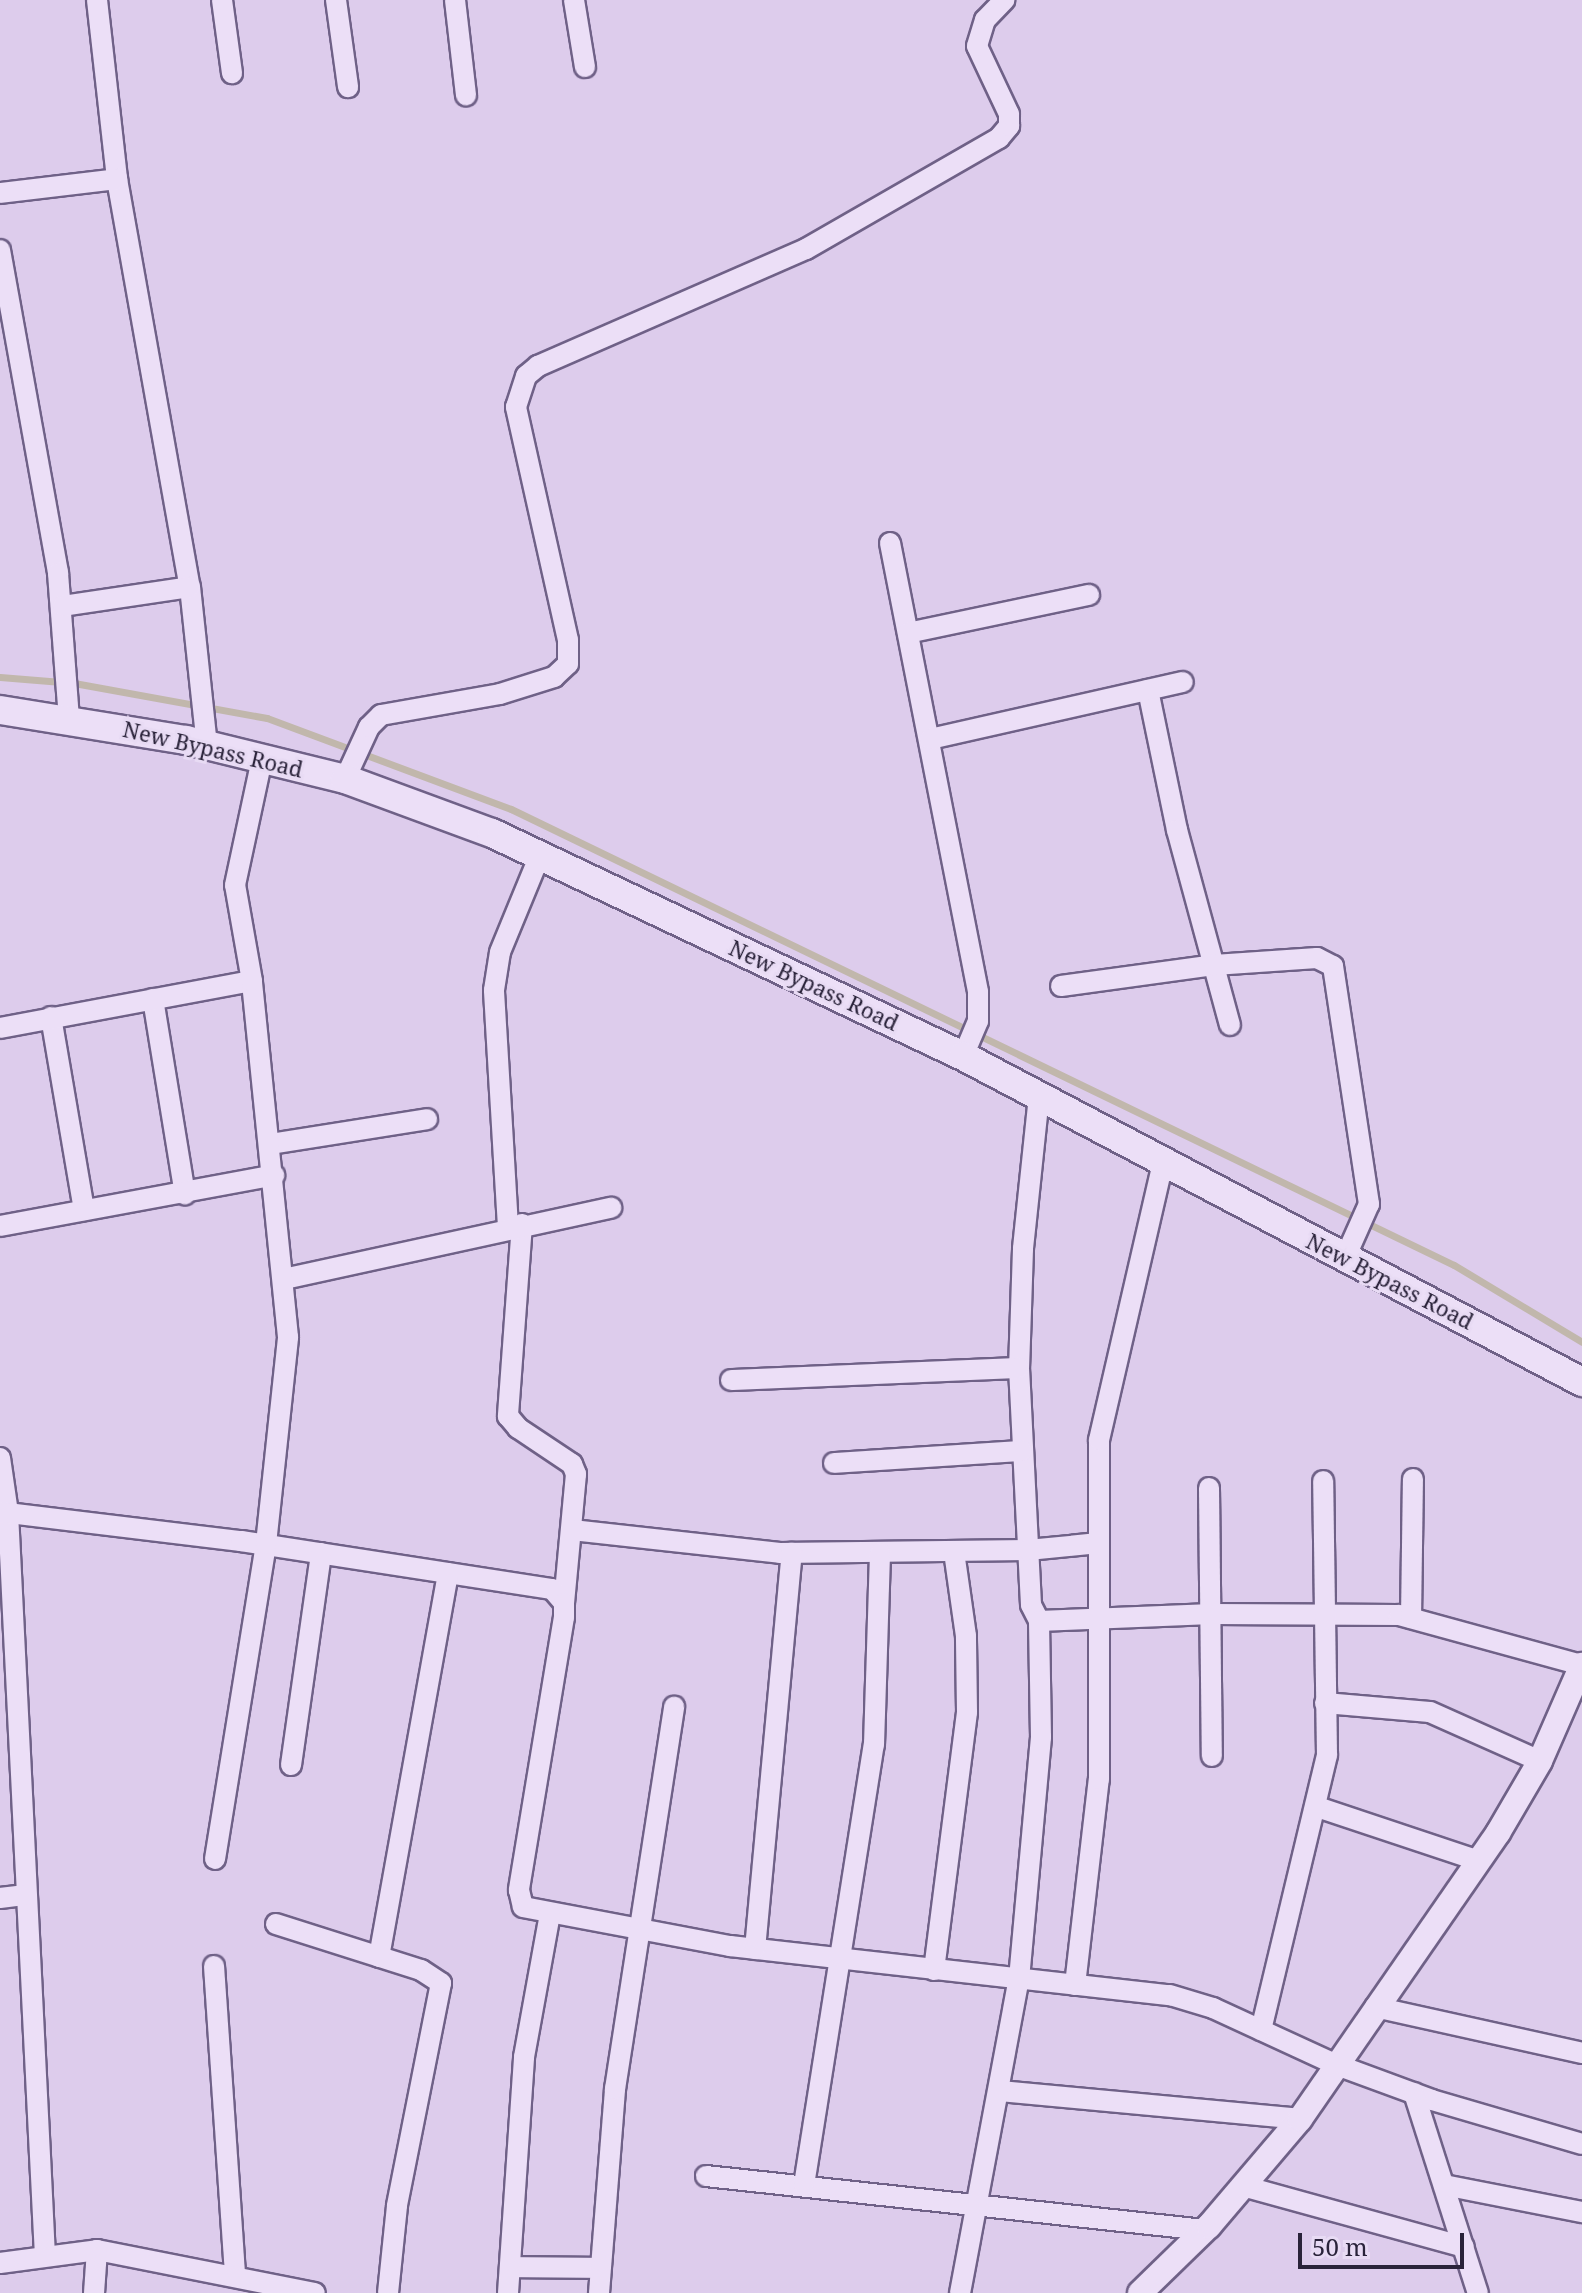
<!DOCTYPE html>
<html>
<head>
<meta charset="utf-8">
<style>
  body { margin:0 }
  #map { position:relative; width:1582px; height:2293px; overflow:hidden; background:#ddccec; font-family:"Noto Serif",serif }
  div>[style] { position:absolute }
  .stream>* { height:7px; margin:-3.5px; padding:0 3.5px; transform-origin:3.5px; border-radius:3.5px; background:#c1b7ac }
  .roads { filter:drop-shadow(2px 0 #6f6187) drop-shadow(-2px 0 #6f6187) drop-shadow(0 2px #6f6187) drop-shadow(0 -2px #6f6187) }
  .minor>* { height:20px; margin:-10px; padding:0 10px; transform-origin:10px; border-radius:10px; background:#ecdff7 }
  .tertiary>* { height:24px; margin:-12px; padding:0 12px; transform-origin:12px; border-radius:12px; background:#ecdff7 }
  .secondary>* { height:28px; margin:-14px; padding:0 14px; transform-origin:14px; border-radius:14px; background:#ecdff7 }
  span { translate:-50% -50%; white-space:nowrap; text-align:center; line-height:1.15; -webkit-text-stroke:6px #e8dbf4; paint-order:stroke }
  .street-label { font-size:22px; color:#2a233a }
  .scale { position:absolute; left:1298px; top:2233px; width:166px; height:36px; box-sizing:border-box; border:4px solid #2a233a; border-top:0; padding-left:10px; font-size:24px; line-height:28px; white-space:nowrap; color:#2a233a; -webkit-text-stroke:6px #e8dbf4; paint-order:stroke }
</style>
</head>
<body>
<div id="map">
  <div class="stream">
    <i style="left:0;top:677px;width:74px;rotate:4.6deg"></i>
    <i style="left:74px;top:683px;width:196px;rotate:10.3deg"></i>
    <i style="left:267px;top:718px;width:83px;rotate:20.4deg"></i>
    <i style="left:361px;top:753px;width:160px;rotate:20.5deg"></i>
    <i style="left:511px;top:809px;width:1047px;rotate:25.81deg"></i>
    <i style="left:1454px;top:1265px;width:149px;rotate:31deg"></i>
  </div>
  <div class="roads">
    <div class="minor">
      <i style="left:97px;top:0;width:180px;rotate:83.6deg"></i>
      <i style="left:117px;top:179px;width:414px;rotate:79.9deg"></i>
      <i style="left:190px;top:587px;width:160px;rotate:83.9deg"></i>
      <i style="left:222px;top:0;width:74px;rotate:82.2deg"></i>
      <i style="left:336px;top:0;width:88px;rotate:82.1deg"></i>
      <i style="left:455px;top:0;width:96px;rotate:83.4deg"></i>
      <i style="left:574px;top:0;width:68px;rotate:80.7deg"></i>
      <i style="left:0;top:193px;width:118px;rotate:-6.8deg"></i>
      <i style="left:0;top:250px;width:328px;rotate:79.8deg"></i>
      <i style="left:58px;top:573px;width:147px;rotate:85.7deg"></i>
      <i style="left:890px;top:543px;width:458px;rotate:78.9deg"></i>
      <i style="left:978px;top:992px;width:29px;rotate:90deg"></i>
      <i style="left:978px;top:1021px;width:38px;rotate:113deg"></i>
      <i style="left:63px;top:606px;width:128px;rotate:-8.5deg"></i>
      <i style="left:908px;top:633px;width:185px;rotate:-11.9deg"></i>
      <i style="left:1148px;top:690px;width:143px;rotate:78.3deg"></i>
      <i style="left:1177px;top:830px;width:202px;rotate:74.8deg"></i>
      <i style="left:930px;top:739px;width:259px;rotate:-12.7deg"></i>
      <i style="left:345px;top:779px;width:57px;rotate:-65.2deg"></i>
      <i style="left:369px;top:727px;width:17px;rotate:-45deg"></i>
      <i style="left:381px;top:715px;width:121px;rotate:-10deg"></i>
      <i style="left:500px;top:694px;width:57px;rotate:-17.5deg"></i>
      <i style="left:554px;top:677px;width:19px;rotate:-43deg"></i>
      <i style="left:568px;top:664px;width:24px;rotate:-90deg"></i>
      <i style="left:568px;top:640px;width:239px;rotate:-102.6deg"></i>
      <i style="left:516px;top:407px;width:33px;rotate:-72deg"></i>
      <i style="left:526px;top:376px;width:16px;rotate:-40deg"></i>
      <i style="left:538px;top:366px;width:292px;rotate:-23.6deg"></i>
      <i style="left:806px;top:249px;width:223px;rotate:-29.9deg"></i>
      <i style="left:999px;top:138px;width:16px;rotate:-50deg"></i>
      <i style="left:1009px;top:126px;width:12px;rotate:-90deg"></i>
      <i style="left:1009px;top:114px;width:75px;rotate:-115.2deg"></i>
      <i style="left:977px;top:46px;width:27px;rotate:-73deg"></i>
      <i style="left:985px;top:20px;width:28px;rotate:-46deg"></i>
      <i style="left:1061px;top:986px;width:154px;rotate:-7.8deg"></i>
      <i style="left:1214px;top:965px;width:103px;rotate:-3.9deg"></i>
      <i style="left:1317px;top:958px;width:18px;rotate:27deg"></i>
      <i style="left:1333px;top:966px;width:241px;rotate:81.4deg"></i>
      <i style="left:1369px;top:1204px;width:59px;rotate:114deg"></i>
      <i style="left:153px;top:999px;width:198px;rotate:80.7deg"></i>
      <i style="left:51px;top:1017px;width:196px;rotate:80.3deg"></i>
      <i style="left:0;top:1028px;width:256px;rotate:-10.6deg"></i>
      <i style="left:1039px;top:1096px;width:154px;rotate:96deg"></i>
      <i style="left:1023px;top:1249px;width:119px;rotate:91.9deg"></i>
      <i style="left:1019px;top:1368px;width:237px;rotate:87.1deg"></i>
      <i style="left:1031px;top:1605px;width:18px;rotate:63deg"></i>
      <i style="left:1039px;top:1621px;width:173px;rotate:-2.3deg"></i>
      <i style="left:1212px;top:1614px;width:187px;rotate:0.3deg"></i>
      <i style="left:1399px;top:1615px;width:190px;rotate:15.3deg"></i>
      <i style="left:270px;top:1144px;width:159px;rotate:-9deg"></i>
      <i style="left:522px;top:1224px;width:193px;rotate:94.2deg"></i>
      <i style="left:508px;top:1416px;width:16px;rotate:50deg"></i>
      <i style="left:518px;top:1428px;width:65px;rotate:33.7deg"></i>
      <i style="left:572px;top:1464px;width:11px;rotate:68deg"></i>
      <i style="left:576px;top:1474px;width:130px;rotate:95.3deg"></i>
      <i style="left:0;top:1226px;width:279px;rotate:-10.5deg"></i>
      <i style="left:508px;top:1227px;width:237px;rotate:-93.4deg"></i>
      <i style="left:494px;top:990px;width:38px;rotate:-81deg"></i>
      <i style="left:500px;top:952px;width:105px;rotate:-67.6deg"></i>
      <i style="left:284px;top:1279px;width:335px;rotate:-12.3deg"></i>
      <i style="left:731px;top:1380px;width:288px;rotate:-2.4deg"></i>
      <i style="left:0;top:1458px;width:56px;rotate:81.7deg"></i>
      <i style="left:8px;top:1513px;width:744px;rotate:87.15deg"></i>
      <i style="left:834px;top:1463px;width:188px;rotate:-3.7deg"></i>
      <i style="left:1209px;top:1488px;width:268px;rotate:89.4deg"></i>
      <i style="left:0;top:1512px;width:243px;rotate:6.9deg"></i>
      <i style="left:241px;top:1541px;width:315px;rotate:8.8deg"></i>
      <i style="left:552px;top:1589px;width:18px;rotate:49deg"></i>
      <i style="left:564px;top:1603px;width:14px;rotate:90deg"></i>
      <i style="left:564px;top:1617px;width:277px;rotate:99.4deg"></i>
      <i style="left:519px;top:1890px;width:17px;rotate:77deg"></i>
      <i style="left:523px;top:1907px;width:211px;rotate:10.7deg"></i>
      <i style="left:730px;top:1946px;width:443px;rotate:6.4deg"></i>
      <i style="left:1170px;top:1995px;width:45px;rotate:16.8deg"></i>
      <i style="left:1213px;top:2008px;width:136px;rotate:24.7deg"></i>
      <i style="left:1337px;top:2065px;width:101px;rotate:20.2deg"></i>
      <i style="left:1432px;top:2100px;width:156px;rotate:16.3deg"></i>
      <i style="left:572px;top:1530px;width:209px;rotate:6.3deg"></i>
      <i style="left:780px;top:1553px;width:248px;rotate:-0.7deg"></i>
      <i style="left:1028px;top:1550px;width:71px;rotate:-5.6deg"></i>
      <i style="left:1411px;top:1618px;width:139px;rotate:-89.2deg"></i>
      <i style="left:1325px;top:1703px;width:105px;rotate:4.9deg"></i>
      <i style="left:1430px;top:1712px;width:120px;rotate:24deg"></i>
      <i style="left:291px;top:1765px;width:214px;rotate:-81.9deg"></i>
      <i style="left:1317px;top:1807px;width:171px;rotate:18.4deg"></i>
      <i style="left:215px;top:1859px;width:319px;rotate:-80.8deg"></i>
      <i style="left:266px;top:1544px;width:208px;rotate:-83.9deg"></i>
      <i style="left:288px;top:1337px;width:358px;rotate:-95.8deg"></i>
      <i style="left:252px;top:981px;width:97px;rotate:-100deg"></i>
      <i style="left:235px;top:885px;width:129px;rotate:-77.9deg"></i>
      <i style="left:0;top:1898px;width:26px;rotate:-7deg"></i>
      <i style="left:276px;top:1924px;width:152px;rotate:17.6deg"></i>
      <i style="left:421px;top:1970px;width:24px;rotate:33deg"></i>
      <i style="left:441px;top:1983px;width:227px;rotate:101.2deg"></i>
      <i style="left:397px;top:2206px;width:87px;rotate:95.9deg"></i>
      <i style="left:755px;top:1949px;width:398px;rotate:-84.7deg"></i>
      <i style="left:379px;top:1957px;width:390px;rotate:-79.8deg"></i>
      <i style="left:214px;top:1966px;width:311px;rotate:86.1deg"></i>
      <i style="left:934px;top:1970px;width:260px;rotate:-82.7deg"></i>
      <i style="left:967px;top:1712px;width:76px;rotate:-90.8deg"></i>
      <i style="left:966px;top:1636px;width:85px;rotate:-98.1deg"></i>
      <i style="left:1075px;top:1985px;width:207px;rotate:-83.4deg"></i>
      <i style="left:1099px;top:1779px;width:339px;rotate:-90deg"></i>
      <i style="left:1099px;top:1440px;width:285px;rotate:-77deg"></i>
      <i style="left:1375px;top:2007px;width:212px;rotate:12.5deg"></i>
      <i style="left:1261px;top:2030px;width:283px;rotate:-76.5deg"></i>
      <i style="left:1327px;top:1755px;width:274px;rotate:-90.8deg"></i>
      <i style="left:999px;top:2091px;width:302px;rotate:5.3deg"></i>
      <i style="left:1414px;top:2093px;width:210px;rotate:72.3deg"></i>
      <i style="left:706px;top:2176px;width:502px;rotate:6.18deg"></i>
      <i style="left:804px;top:2185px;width:446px;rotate:-81deg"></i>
      <i style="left:874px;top:1745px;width:192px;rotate:-88.2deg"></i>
      <i style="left:1444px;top:2185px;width:141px;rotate:11.1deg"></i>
      <i style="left:1243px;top:2186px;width:229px;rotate:15.4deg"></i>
      <i style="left:0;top:2263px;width:98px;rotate:-7.6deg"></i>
      <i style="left:97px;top:2250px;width:222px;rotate:11.2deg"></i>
      <i style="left:510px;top:2267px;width:90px;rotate:0.6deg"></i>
      <i style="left:94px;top:2293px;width:43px;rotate:-86deg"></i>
      <i style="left:508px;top:2293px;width:237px;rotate:-86.1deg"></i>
      <i style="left:524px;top:2057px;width:145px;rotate:-79.7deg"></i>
      <i style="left:599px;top:2293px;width:205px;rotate:-85.5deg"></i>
      <i style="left:615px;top:2089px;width:387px;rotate:-81.2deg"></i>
      <i style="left:960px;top:2293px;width:319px;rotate:-79.4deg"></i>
      <i style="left:1019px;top:1979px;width:243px;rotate:-84.8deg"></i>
      <i style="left:1041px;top:1737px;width:116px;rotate:-91deg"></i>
    </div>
    <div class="tertiary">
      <i style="left:1140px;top:2293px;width:96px;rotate:-44.2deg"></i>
      <i style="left:1209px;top:2226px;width:140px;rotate:-49.6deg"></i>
      <i style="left:1300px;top:2119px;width:348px;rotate:-55.3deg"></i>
      <i style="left:1498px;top:1833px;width:83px;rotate:-59.7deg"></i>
      <i style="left:1540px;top:1761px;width:105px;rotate:-66.4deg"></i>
    </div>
    <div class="secondary">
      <i style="left:0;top:710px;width:188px;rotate:9.2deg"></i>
      <i style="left:186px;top:740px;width:164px;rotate:13.8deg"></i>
      <i style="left:345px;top:779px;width:157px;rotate:20.2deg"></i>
      <i style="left:492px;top:833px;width:521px;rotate:25.34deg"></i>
      <i style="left:963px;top:1056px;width:700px;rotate:27.77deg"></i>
    </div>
  </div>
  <div class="street-label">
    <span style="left:213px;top:749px;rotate:13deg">New Bypass Road</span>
    <span style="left:814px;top:985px;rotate:25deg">New Bypass Road</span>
    <span style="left:1390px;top:1281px;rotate:27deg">New Bypass Road</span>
  </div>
  <div class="scale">50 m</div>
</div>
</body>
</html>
